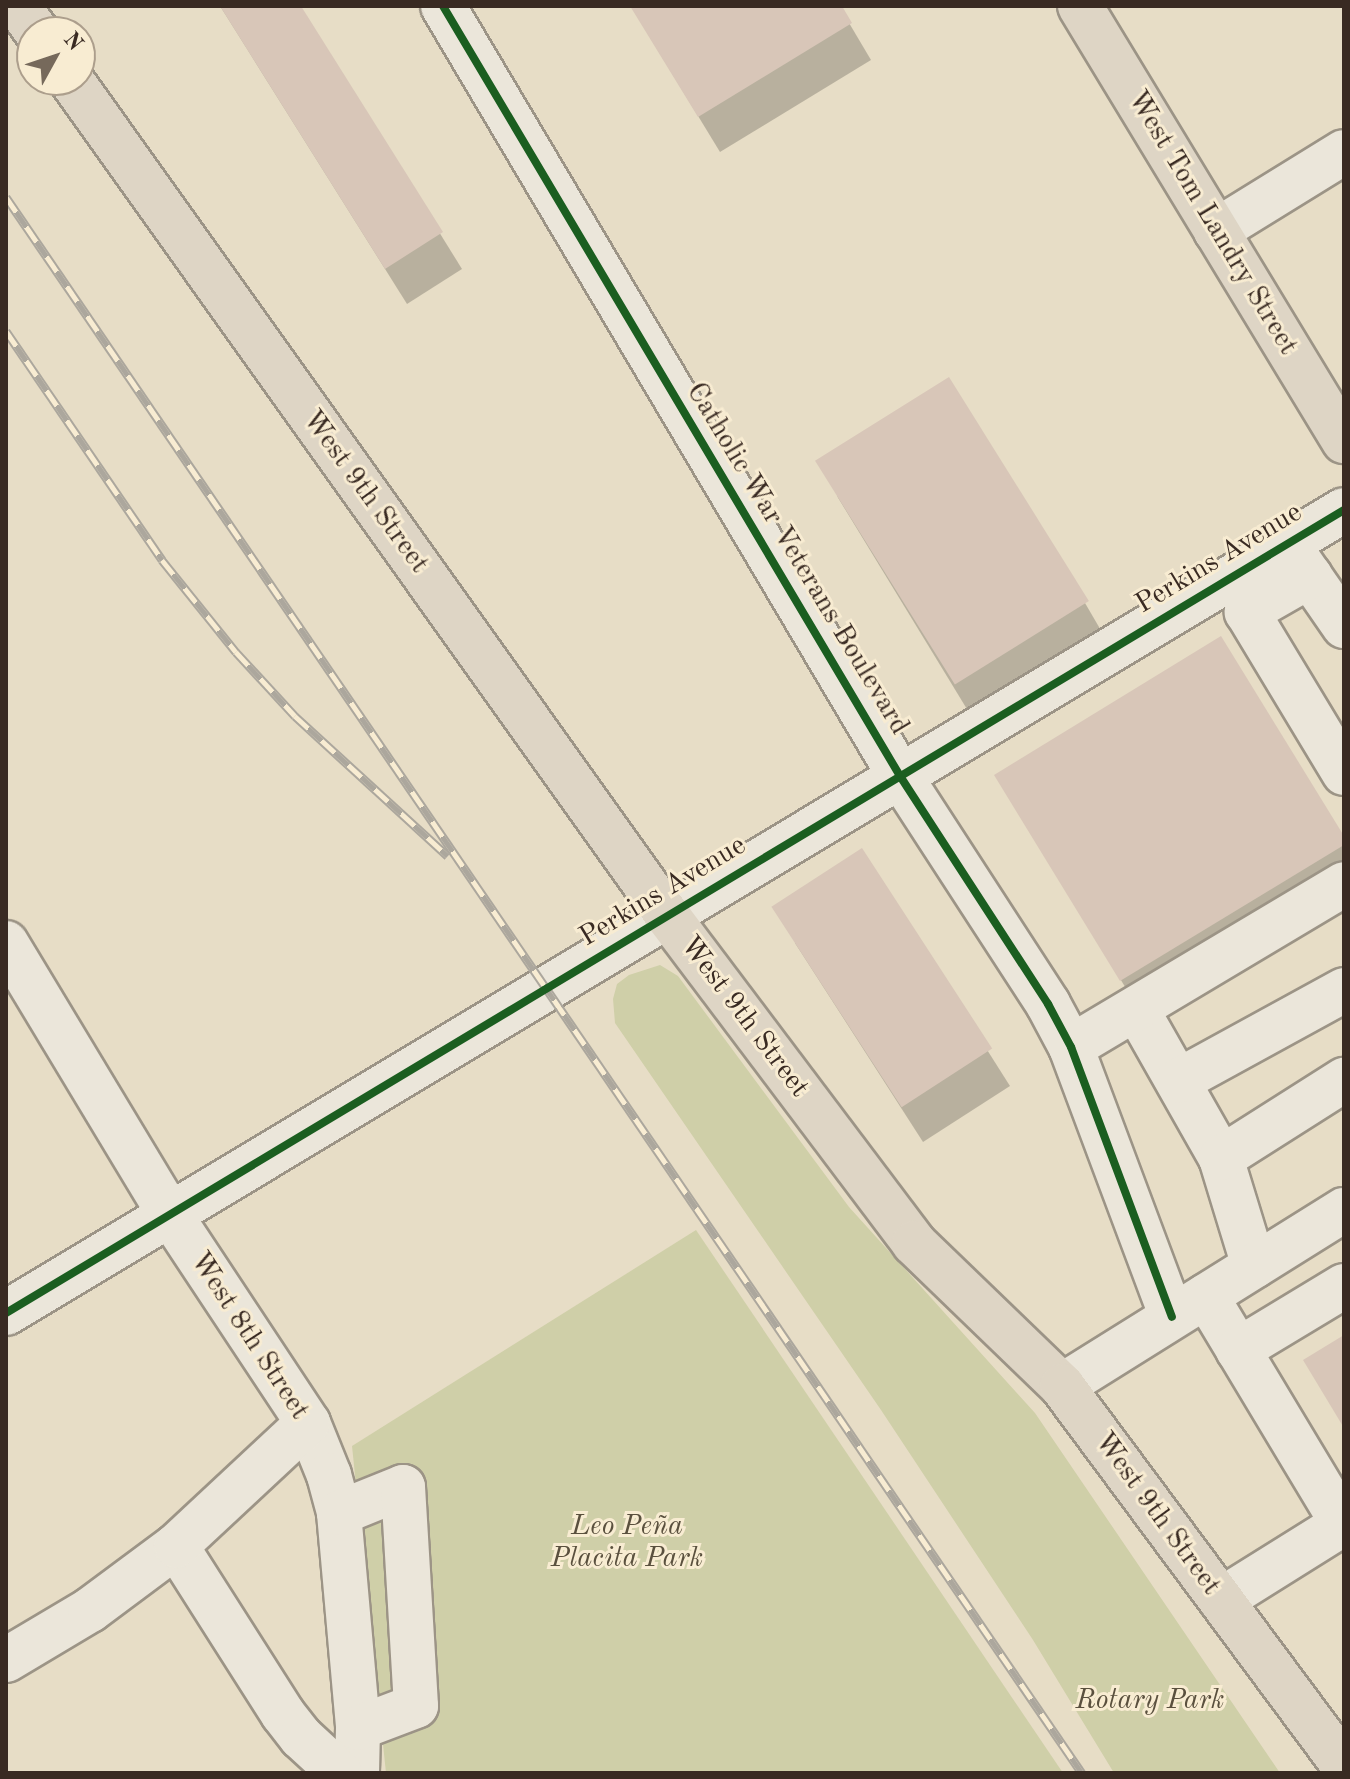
<!DOCTYPE html>
<html>
<head>
<meta charset="utf-8">
<style>
  body { margin:0 }
  #map { position:relative; width:1350px; height:1779px; overflow:hidden; background:#e7ddc6; font-family:"Old Standard TT",serif }
  div>[style] { position:absolute }
  .green>* { inset:0; background:#cfcfa8 }
  .shadow>* { inset:0; background:#0003 }
  .building>* { inset:0; background:#d8c6b8; transform-origin:0 0 }
  .roads { filter:drop-shadow(2px 0 #9c9486) drop-shadow(-2px 0 #9c9486) drop-shadow(0 2px #9c9486) drop-shadow(0 -2px #9c9486) }
  .minor>* { height:44px; margin:-22px; padding:0 22px; transform-origin:22px; border-radius:22px; background:#ebe6da }
  .major>* { height:44px; margin:-22px; padding:0 22px; transform-origin:22px; border-radius:22px; background:#ded5c5 }
  .rail>* { height:9px; margin-top:-4.5px; transform-origin:0; background:repeating-linear-gradient(90deg,#f8ecd2 0 18px,#aca79d 0 36px); box-sizing:border-box; border-block:2px solid #aca79d }
  .cycleway>* { height:8px; margin:-4px; padding:0 4px; transform-origin:4px; border-radius:4px; background:#1b5e20 }
  span { translate:-50% -50%; white-space:nowrap; text-align:center; line-height:1.15; -webkit-text-stroke:6px #f8ecd2; paint-order:stroke }
  .street-label { font-size:28px; color:#392a22 }
  .park-label { font-size:28px; color:#5a503e; font-style:italic }
  .frame { position:absolute; inset:0; border:8px solid #392a22; pointer-events:none }
  .north { position:absolute; left:16px; top:16px; width:80px; height:80px; box-sizing:border-box; background:#f8ecd2; border:2px solid #ac9e8c; border-radius:50%; rotate:50deg; font-size:22px; font-weight:700; line-height:32px; text-align:center; color:#392a22 }
  .north::after { content:''; display:block; margin:auto; width:28px; height:36px; background:#76695b; clip-path:polygon(50% 0,100% 100%,50% 72%,0 100%) }
</style>
</head>
<body>
<div id="map">
  <div class="green">
    <i style="clip-path:polygon(660px 965px,678px 976px,849px 1207px,1035px 1413px,1280px 1773px,1114px 1773px,1033px 1640px,881px 1410px,615px 1023px,613px 999px,617px 984px,629px 975px)"></i>
    <i style="clip-path:polygon(696px 1230px,1063px 1773px,386px 1773px,352px 1446px)"></i>
  </div>
  <div class="shadow">
    <i style="clip-path:polygon(220px 6px,299px 6px,462px 269px,407px 304px)"></i>
    <i style="clip-path:polygon(631px 6px,839px 6px,871px 60px,720px 152px)"></i>
    <i style="clip-path:polygon(837px 496px,1085px 603px,1106px 639px,973px 719px)"></i>
    <i style="clip-path:polygon(1017px 811px,1344px 840px,1344px 893px,1143px 1016px)"></i>
    <i style="clip-path:polygon(861px 851px,1010px 1086px,923px 1142px,795px 943px)"></i>
  </div>
  <div class="building">
    <i style="clip-path:polygon(220px 6px,301px 6px,443px 232px,385px 269px)"></i>
    <i style="clip-path:polygon(630px 6px,842px 6px,852px 23px,698px 117px)"></i>
    <i style="left:949px;top:377px;width:264px;height:158px;rotate:58deg"></i>
    <i style="clip-path:polygon(1221px 636px,1344px 836px,1344px 845px,1120px 981px,994px 775px)"></i>
    <i style="left:862px;top:848px;width:239px;height:108px;rotate:57deg"></i>
    <i style="clip-path:polygon(1344px 1335px,1344px 1428px,1303px 1360px)"></i>
  </div>
  <div class="roads">
    <div class="minor">
      <i style="left:443px;top:6px;width:895px;rotate:59.31deg"></i>
      <i style="left:900px;top:776px;width:272px;rotate:57deg"></i>
      <i style="left:1048px;top:1004px;width:49px;rotate:61.9deg"></i>
      <i style="left:1071px;top:1047px;width:288px;rotate:69.5deg"></i>
      <i style="left:1216px;top:231px;width:150px;rotate:-31.7deg"></i>
      <i style="left:1293px;top:552px;width:90px;rotate:55.4deg"></i>
      <i style="left:1310px;top:576px;width:73px;rotate:150.3deg"></i>
      <i style="left:1247px;top:612px;width:188px;rotate:58.9deg"></i>
      <i style="left:6px;top:943px;width:315px;rotate:58.9deg"></i>
      <i style="left:169px;top:1213px;width:252px;rotate:56.5deg"></i>
      <i style="left:308px;top:1423px;width:56px;rotate:68deg"></i>
      <i style="left:329px;top:1475px;width:39px;rotate:75deg"></i>
      <i style="left:339px;top:1513px;width:216px;rotate:84.9deg"></i>
      <i style="left:358px;top:1728px;width:45px;rotate:91.3deg"></i>
      <i style="left:1137px;top:1010px;width:170px;rotate:60.4deg"></i>
      <i style="left:1071px;top:1047px;width:318px;rotate:-30.8deg"></i>
      <i style="left:1178px;top:1081px;width:189px;rotate:-28.7deg"></i>
      <i style="left:1254px;top:1266px;width:113px;rotate:-107deg"></i>
      <i style="left:1221px;top:1158px;width:146px;rotate:-32.4deg"></i>
      <i style="left:1206px;top:1296px;width:268px;rotate:59deg"></i>
      <i style="left:6px;top:1313px;width:1560px;rotate:-30.97deg"></i>
      <i style="left:1238px;top:1350px;width:124px;rotate:-31.1deg"></i>
      <i style="left:1062px;top:1386px;width:332px;rotate:-32deg"></i>
      <i style="left:339px;top:1513px;width:69px;rotate:-22.1deg"></i>
      <i style="left:403px;top:1487px;width:219px;rotate:86.6deg"></i>
      <i style="left:416px;top:1706px;width:62px;rotate:159.2deg"></i>
      <i style="left:176px;top:1546px;width:199px;rotate:57.5deg"></i>
      <i style="left:283px;top:1714px;width:29px;rotate:52deg"></i>
      <i style="left:301px;top:1737px;width:53px;rotate:42.7deg"></i>
      <i style="left:1221px;top:1600px;width:145px;rotate:-32deg"></i>
      <i style="left:6px;top:1660px;width:98px;rotate:-30.8deg"></i>
      <i style="left:90px;top:1610px;width:107px;rotate:-36.7deg"></i>
      <i style="left:176px;top:1546px;width:180px;rotate:-43deg"></i>
    </div>
    <div class="major">
      <i style="left:18px;top:6px;width:32px;rotate:54deg"></i>
      <i style="left:1080px;top:6px;width:509px;rotate:58.75deg"></i>
      <i style="left:71px;top:80px;width:1026px;rotate:54.48deg"></i>
      <i style="left:667px;top:915px;width:411px;rotate:53deg"></i>
      <i style="left:914px;top:1243px;width:206px;rotate:44deg"></i>
      <i style="left:1062px;top:1386px;width:473px;rotate:53.4deg"></i>
    </div>
  </div>
  <div class="rail">
    <i style="left:6px;top:197px;width:1908px;rotate:55.68deg"></i>
    <i style="left:6px;top:331px;width:277px;rotate:55.7deg"></i>
    <i style="left:162px;top:560px;width:118px;rotate:51.2deg"></i>
    <i style="left:236px;top:652px;width:87px;rotate:47.3deg"></i>
    <i style="left:295px;top:716px;width:207px;rotate:42.5deg"></i>
  </div>
  <div class="cycleway">
    <i style="left:443px;top:6px;width:895px;rotate:59.31deg"></i>
    <i style="left:900px;top:776px;width:272px;rotate:57deg"></i>
    <i style="left:1048px;top:1004px;width:49px;rotate:61.9deg"></i>
    <i style="left:1071px;top:1047px;width:288px;rotate:69.5deg"></i>
    <i style="left:6px;top:1313px;width:1560px;rotate:-30.97deg"></i>
  </div>
  <div class="street-label">
    <span style="left:1212px;top:223px;rotate:59deg">West Tom Landry Street</span>
    <span style="left:365px;top:492px;rotate:54deg">West 9th Street</span>
    <span style="left:797px;top:559px;rotate:59deg">Catholic War Veterans Boulevard</span>
    <span style="left:1219px;top:559px;rotate:-31deg">Perkins Avenue</span>
    <span style="left:663px;top:892px;rotate:-31deg">Perkins Avenue</span>
    <span style="left:744px;top:1017px;rotate:53deg">West 9th Street</span>
    <span style="left:249px;top:1336px;rotate:57deg">West 8th Street</span>
    <span style="left:1157px;top:1514px;rotate:54deg">West 9th Street</span>
  </div>
  <div class="park-label">
    <span style="left:627px;top:1543px">Leo Peña<br>Placita Park</span>
    <span style="left:1150px;top:1701px">Rotary Park</span>
  </div>
  <div class="frame"></div>
  <div class="north">N</div>
</div>
</body>
</html>
